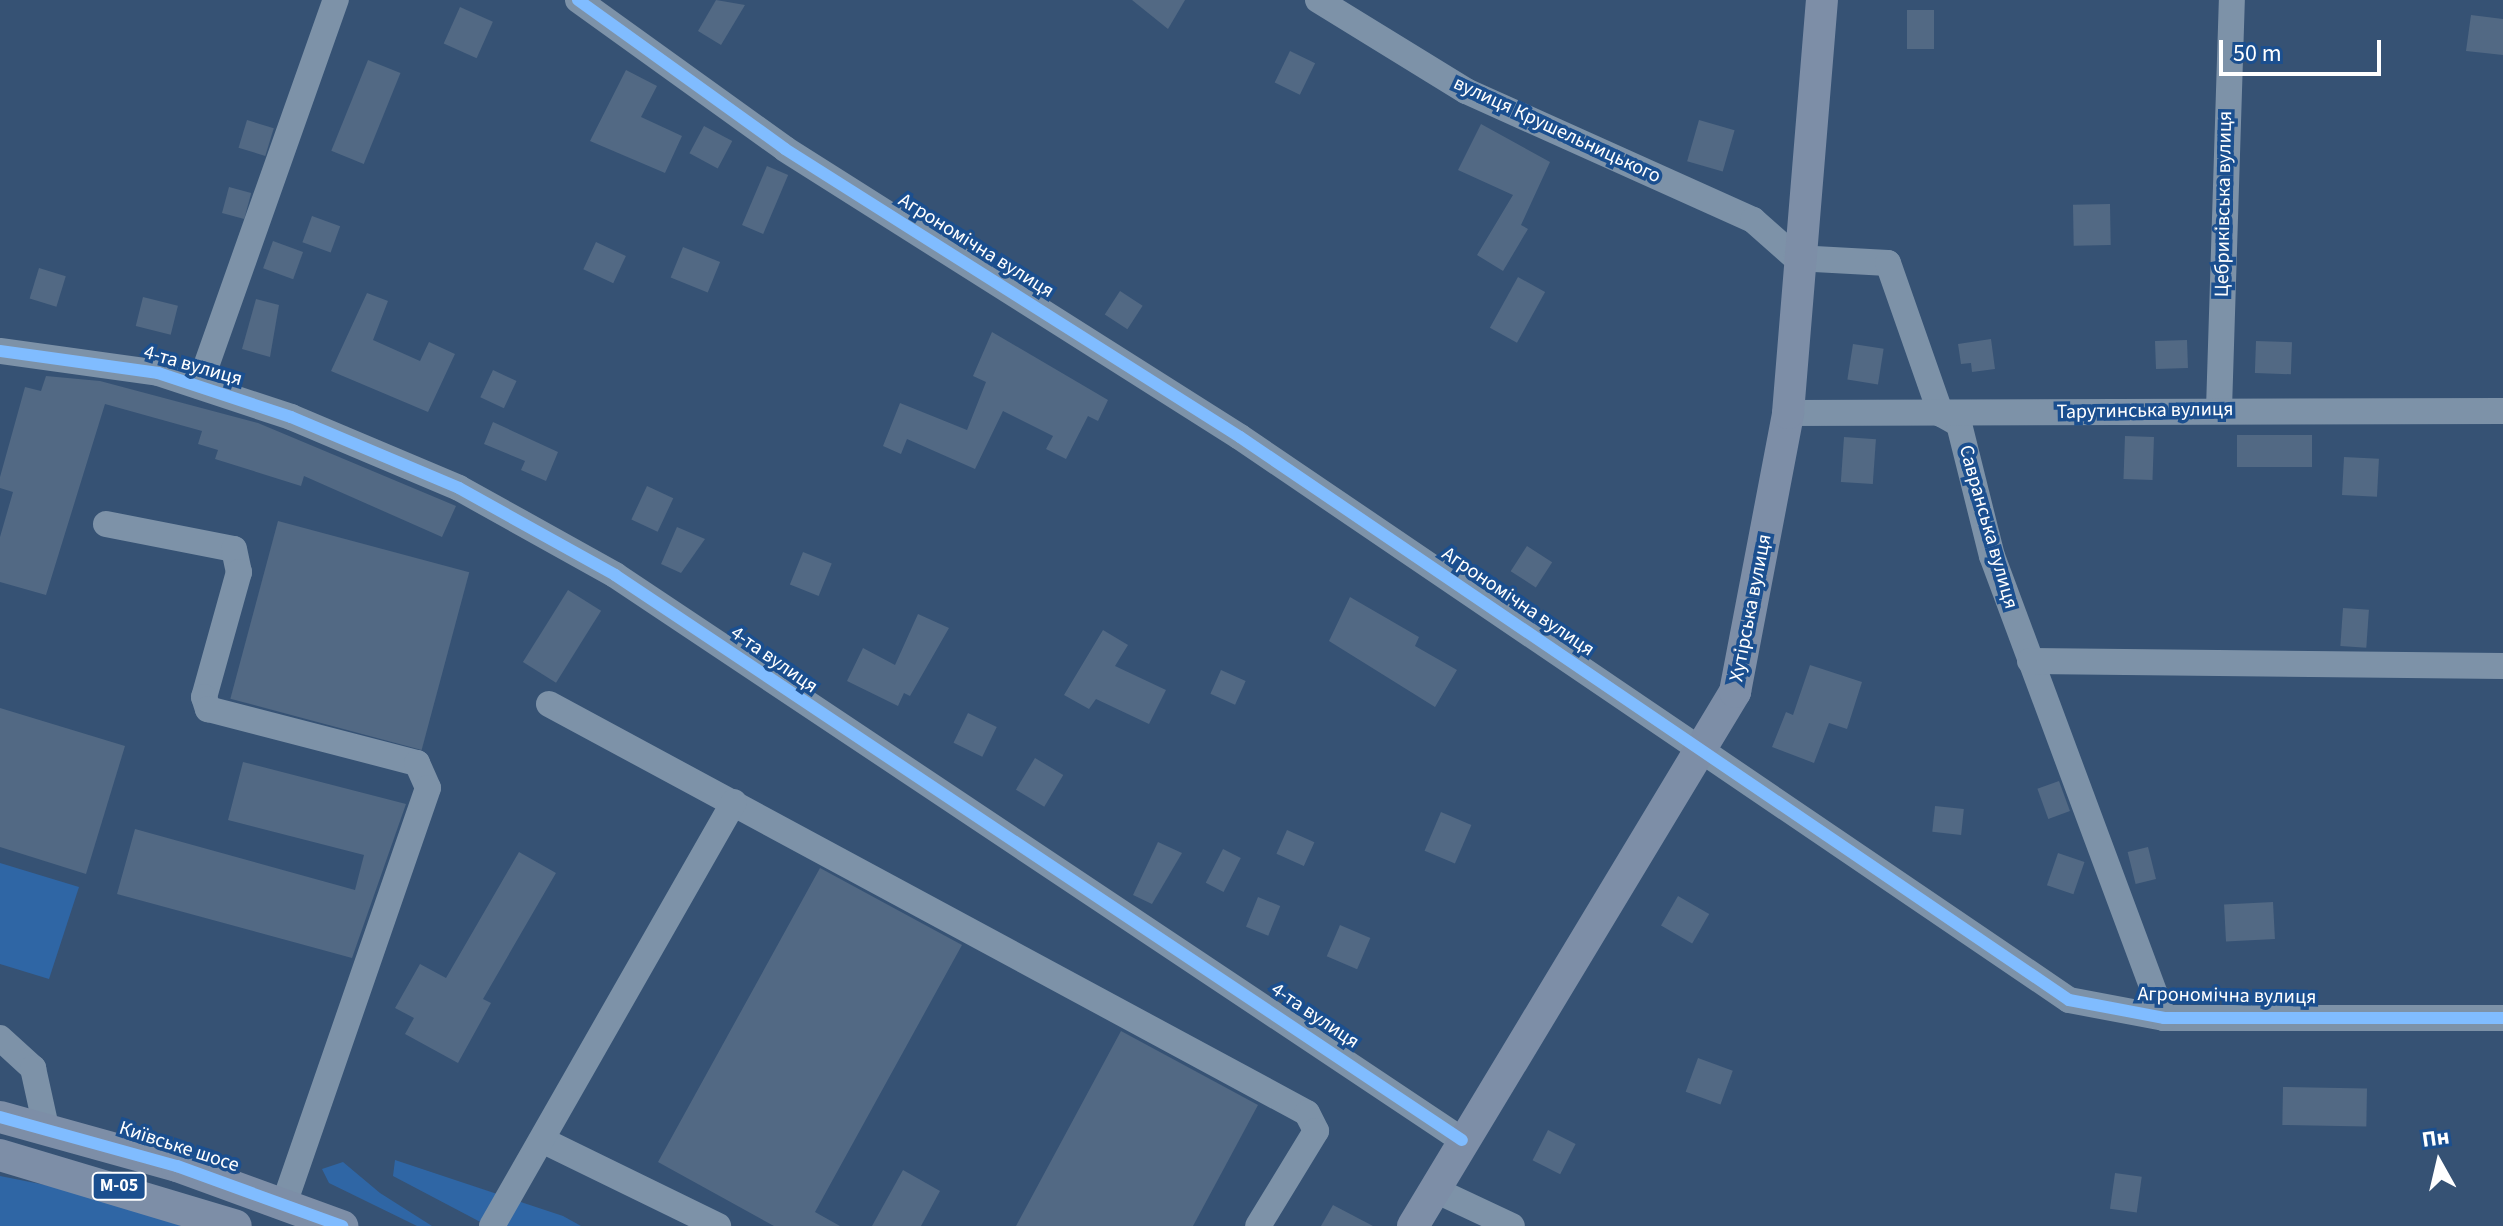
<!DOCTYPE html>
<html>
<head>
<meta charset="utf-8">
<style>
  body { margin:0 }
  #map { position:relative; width:2503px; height:1226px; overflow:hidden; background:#365274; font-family:"Source Sans 3",sans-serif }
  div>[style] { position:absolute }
  .green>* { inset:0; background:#2f66a5 }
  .building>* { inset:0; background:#526984; transform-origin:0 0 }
  .minor>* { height:26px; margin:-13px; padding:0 13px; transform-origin:13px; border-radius:13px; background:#7d92a8 }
  .major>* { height:32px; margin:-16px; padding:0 16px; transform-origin:16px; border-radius:16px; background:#7d8ea7 }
  .cycleway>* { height:12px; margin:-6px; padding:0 6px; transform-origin:6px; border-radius:6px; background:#80bcff }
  span { translate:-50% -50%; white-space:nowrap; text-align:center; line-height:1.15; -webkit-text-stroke:7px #1b4f8f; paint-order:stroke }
  .shield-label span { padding:2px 6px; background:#1b4f8f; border:2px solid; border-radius:6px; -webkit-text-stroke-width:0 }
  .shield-label { font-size:18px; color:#fff; font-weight:700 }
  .street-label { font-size:20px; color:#fff }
  .north { position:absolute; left:2399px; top:1122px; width:80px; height:80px; -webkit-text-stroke:6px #1b4f8f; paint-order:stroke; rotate:352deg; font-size:22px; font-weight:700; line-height:32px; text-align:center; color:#fff }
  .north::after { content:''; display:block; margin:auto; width:28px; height:36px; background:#fff; clip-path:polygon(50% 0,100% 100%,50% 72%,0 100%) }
  .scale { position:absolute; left:2219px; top:40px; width:162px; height:36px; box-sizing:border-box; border:4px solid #fff; border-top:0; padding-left:10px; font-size:24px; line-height:28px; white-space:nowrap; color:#fff; -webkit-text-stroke:6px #1b4f8f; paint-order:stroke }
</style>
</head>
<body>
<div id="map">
  <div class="green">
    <i style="clip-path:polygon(0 863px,79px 887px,49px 979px,0 964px)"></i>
    <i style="clip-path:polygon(395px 1160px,563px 1216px,581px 1226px,488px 1226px,393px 1176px)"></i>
    <i style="clip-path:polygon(343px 1162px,380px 1193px,432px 1226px,417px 1226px,329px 1183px,322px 1169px)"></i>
    <i style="clip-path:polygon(0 1176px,96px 1195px,182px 1226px,0 1226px)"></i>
  </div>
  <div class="building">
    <i style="clip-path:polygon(716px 0,745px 5px,721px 45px,698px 31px)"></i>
    <i style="clip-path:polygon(1132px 0,1185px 0,1168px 29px)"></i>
    <i style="left:460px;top:7px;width:36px;height:40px;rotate:24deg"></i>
    <i style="left:1907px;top:10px;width:27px;height:39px"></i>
    <i style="clip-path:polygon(2471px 15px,2503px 19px,2503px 55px,2466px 51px)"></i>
    <i style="left:1290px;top:51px;width:28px;height:35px;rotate:26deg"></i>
    <i style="left:368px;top:60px;width:35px;height:98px;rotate:22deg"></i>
    <i style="clip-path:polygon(626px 70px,657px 86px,641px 117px,682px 136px,665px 173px,590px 141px)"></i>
    <i style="left:247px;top:120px;width:28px;height:29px;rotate:17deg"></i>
    <i style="left:1699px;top:120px;width:37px;height:43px;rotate:16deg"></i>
    <i style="clip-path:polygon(1481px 124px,1550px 162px,1521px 225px,1528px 229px,1503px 271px,1477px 255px,1513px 195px,1458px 170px)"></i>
    <i style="left:704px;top:126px;width:32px;height:31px;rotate:28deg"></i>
    <i style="left:767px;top:166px;width:23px;height:64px;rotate:23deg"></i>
    <i style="left:229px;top:187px;width:23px;height:27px;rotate:15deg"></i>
    <i style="left:2110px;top:204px;width:41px;height:37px;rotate:89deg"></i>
    <i style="left:312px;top:216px;width:30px;height:28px;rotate:20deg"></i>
    <i style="left:273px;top:241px;width:32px;height:29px;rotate:20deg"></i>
    <i style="left:596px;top:242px;width:33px;height:30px;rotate:25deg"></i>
    <i style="left:683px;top:247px;width:40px;height:33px;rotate:22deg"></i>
    <i style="left:39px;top:268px;width:28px;height:32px;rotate:17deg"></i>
    <i style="left:1518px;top:277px;width:31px;height:58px;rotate:29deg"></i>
    <i style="left:1120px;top:291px;width:27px;height:28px;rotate:33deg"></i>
    <i style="clip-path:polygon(367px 293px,388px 301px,373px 340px,420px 361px,429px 342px,455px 354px,428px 412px,331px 371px)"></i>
    <i style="left:143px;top:297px;width:36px;height:30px;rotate:14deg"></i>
    <i style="clip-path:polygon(256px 299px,279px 305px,270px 357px,242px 349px)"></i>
    <i style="clip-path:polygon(992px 332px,1108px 400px,1098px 421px,1088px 416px,1066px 459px,1046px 449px,1053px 436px,1003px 411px,975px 469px,907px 439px,901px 454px,883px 446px,900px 403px,967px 430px,986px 382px,973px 376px)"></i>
    <i style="clip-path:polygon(1991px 339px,1995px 369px,1972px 372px,1971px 363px,1961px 364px,1958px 344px)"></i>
    <i style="left:2187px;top:340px;width:28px;height:32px;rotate:88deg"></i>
    <i style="left:2256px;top:341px;width:36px;height:32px;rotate:2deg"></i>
    <i style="left:1853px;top:344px;width:31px;height:36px;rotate:9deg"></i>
    <i style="left:493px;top:370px;width:26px;height:30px;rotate:25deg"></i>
    <i style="clip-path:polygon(46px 376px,100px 381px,258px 423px,456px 506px,442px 537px,304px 476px,301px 486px,215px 459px,218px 450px,198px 444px,202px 431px,105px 404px,46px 595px,0 582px,0 537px,13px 492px,0 488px,0 477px,25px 387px,41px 391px)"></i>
    <i style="clip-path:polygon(493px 422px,558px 452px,546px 481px,521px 470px,525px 461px,484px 444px)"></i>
    <i style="left:2237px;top:435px;width:75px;height:32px"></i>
    <i style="left:2125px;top:436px;width:29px;height:43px;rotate:2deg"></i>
    <i style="left:1844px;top:437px;width:32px;height:45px;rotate:4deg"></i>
    <i style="left:2344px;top:457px;width:35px;height:38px;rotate:3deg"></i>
    <i style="left:647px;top:486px;width:29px;height:37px;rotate:25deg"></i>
    <i style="left:278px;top:521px;width:198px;height:184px;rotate:15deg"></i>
    <i style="clip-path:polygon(677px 527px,705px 539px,681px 573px,661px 564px)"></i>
    <i style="left:1527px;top:546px;width:30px;height:30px;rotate:33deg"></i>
    <i style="left:803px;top:552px;width:31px;height:35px;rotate:22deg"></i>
    <i style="left:568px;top:590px;width:39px;height:85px;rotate:32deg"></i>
    <i style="clip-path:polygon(1350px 597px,1419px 637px,1415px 646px,1457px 670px,1435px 707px,1329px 641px)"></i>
    <i style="left:2343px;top:608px;width:26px;height:38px;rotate:4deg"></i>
    <i style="clip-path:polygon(918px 614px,949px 628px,910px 696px,904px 693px,898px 706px,847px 681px,863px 648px,895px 665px)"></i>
    <i style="clip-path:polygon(1103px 630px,1128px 645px,1115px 666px,1166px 690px,1149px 724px,1096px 699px,1089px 709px,1064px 695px)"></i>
    <i style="clip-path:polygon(1810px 665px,1862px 682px,1847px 729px,1829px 723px,1814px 763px,1772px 747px,1786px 712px,1793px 715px)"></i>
    <i style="left:1221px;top:670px;width:27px;height:26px;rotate:24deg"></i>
    <i style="clip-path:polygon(0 708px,125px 746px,86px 874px,0 847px)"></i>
    <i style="left:968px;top:713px;width:32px;height:33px;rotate:26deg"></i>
    <i style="left:1035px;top:758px;width:33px;height:37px;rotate:31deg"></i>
    <i style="clip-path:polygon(243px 762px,406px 804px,352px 958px,117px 894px,135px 829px,355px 890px,364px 855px,228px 820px)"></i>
    <i style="left:2059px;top:781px;width:32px;height:23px;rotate:70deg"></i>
    <i style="left:1935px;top:806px;width:29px;height:26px;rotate:6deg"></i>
    <i style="left:1441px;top:812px;width:33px;height:42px;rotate:23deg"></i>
    <i style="left:1287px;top:830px;width:30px;height:26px;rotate:24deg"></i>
    <i style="clip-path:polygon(1158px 842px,1182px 853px,1152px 904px,1133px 895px)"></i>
    <i style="left:2148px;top:847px;width:33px;height:21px;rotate:76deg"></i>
    <i style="left:1223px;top:849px;width:20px;height:38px;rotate:27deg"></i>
    <i style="clip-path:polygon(519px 852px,556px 873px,483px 999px,491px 1003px,458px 1063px,405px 1034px,414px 1018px,395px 1008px,420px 964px,446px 978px)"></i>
    <i style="left:2058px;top:853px;width:28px;height:34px;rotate:19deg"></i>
    <i style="clip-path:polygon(820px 868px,962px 945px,815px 1212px,840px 1226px,774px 1226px,658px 1162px)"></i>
    <i style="left:1678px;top:896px;width:36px;height:34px;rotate:30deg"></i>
    <i style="left:1258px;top:897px;width:24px;height:32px;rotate:22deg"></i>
    <i style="left:2273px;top:902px;width:37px;height:49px;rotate:87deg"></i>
    <i style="left:1340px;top:925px;width:33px;height:34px;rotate:23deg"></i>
    <i style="clip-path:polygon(1121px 1031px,1258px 1105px,1193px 1226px,1016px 1226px)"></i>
    <i style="left:1698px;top:1058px;width:37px;height:36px;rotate:20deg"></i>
    <i style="left:2283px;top:1087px;width:84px;height:38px;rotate:1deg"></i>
    <i style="left:1548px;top:1130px;width:31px;height:34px;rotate:27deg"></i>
    <i style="clip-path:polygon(903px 1170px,940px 1191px,921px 1226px,872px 1226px)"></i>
    <i style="left:2115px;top:1173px;width:27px;height:36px;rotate:8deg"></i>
    <i style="clip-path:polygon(1333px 1205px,1373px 1226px,1321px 1226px)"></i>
  </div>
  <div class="minor">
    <i style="left:578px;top:0;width:255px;rotate:35.7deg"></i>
    <i style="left:785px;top:149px;width:538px;rotate:32.33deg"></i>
    <i style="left:1240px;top:437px;width:1002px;rotate:34.18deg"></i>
    <i style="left:2069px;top:1000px;width:97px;rotate:10.7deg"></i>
    <i style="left:2164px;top:1018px;width:339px"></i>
    <i style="left:1318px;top:0;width:174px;rotate:31.6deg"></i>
    <i style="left:1466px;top:91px;width:315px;rotate:24.2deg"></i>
    <i style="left:1753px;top:220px;width:57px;rotate:41.5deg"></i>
    <i style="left:1796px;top:258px;width:92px;rotate:3.1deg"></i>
    <i style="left:1888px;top:263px;width:160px;rotate:70.7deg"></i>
    <i style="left:1941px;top:414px;width:21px;rotate:29deg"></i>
    <i style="left:1959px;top:424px;width:136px;rotate:76deg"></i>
    <i style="left:1992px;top:556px;width:493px;rotate:69.6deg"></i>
    <i style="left:0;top:351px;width:160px;rotate:7.9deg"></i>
    <i style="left:158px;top:373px;width:140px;rotate:18.3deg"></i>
    <i style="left:291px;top:417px;width:182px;rotate:22.9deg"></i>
    <i style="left:459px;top:488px;width:179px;rotate:29.1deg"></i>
    <i style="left:615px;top:575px;width:1018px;rotate:33.71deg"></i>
    <i style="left:199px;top:386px;width:410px;rotate:-70.5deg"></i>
    <i style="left:2219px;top:409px;width:409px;rotate:-88.2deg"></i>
    <i style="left:1788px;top:413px;width:715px;rotate:-0.16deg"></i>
    <i style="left:106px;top:524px;width:130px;rotate:11.1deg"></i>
    <i style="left:234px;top:549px;width:24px;rotate:78deg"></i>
    <i style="left:239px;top:572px;width:130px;rotate:105.6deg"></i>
    <i style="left:204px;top:697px;width:13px;rotate:72deg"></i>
    <i style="left:208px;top:709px;width:216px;rotate:14.5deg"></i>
    <i style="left:417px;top:763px;width:27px;rotate:66deg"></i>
    <i style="left:428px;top:788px;width:438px;rotate:109.1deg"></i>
    <i style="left:2030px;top:661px;width:473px;rotate:0.6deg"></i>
    <i style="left:549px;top:704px;width:861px;rotate:28.35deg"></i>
    <i style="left:1307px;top:1113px;width:20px;rotate:63deg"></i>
    <i style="left:1316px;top:1131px;width:111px;rotate:121.4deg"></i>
    <i style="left:0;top:1038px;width:45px;rotate:42.3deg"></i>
    <i style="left:33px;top:1068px;width:60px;rotate:77.6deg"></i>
    <i style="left:542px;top:1140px;width:196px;rotate:26deg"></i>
    <i style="left:1433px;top:1189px;width:87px;rotate:25.1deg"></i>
    <i style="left:492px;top:1226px;width:488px;rotate:-60.3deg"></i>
  </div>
  <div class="major">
    <i style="left:0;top:1117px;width:184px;rotate:15.5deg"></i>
    <i style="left:177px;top:1166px;width:176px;rotate:20deg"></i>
    <i style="left:0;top:1155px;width:246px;rotate:16.7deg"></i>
    <i style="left:1413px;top:1226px;width:624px;rotate:-58.91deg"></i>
    <i style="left:1735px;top:692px;width:284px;rotate:-79.2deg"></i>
    <i style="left:1788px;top:413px;width:414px;rotate:-85.3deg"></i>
  </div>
  <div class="cycleway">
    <i style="left:578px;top:0;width:255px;rotate:35.7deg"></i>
    <i style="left:785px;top:149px;width:538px;rotate:32.33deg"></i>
    <i style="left:1240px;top:437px;width:1002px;rotate:34.18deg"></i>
    <i style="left:2069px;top:1000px;width:97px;rotate:10.7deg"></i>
    <i style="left:2164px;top:1018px;width:339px"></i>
    <i style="left:0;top:351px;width:160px;rotate:7.9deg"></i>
    <i style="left:158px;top:373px;width:140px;rotate:18.3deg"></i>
    <i style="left:291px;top:417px;width:182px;rotate:22.9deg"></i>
    <i style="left:459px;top:488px;width:179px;rotate:29.1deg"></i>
    <i style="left:615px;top:575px;width:1018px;rotate:33.71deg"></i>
    <i style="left:0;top:1117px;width:184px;rotate:15.5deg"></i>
    <i style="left:177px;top:1166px;width:176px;rotate:20deg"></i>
  </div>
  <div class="shield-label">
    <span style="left:119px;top:1186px">М-05</span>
  </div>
  <div class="street-label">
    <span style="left:1557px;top:130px;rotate:25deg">вулиця Крушельницького</span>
    <span style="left:2224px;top:204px;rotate:-89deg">Цебриківська вулиця</span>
    <span style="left:976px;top:246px;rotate:32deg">Агрономічна вулиця</span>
    <span style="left:193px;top:366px;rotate:16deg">4-та вулиця</span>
    <span style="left:2145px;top:411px;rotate:-1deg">Тарутинська вулиця</span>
    <span style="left:1988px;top:527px;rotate:74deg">Савранська вулиця</span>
    <span style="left:1518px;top:602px;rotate:34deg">Агрономічна вулиця</span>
    <span style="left:1751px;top:608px;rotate:-79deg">Хутірська вулиця</span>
    <span style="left:774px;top:660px;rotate:35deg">4-та вулиця</span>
    <span style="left:2227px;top:996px;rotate:1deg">Агрономічна вулиця</span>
    <span style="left:1315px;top:1016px;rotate:34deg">4-та вулиця</span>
    <span style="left:179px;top:1147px;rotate:18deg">Київське шосе</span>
  </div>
  <div class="north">Пн</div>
  <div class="scale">50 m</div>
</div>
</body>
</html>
